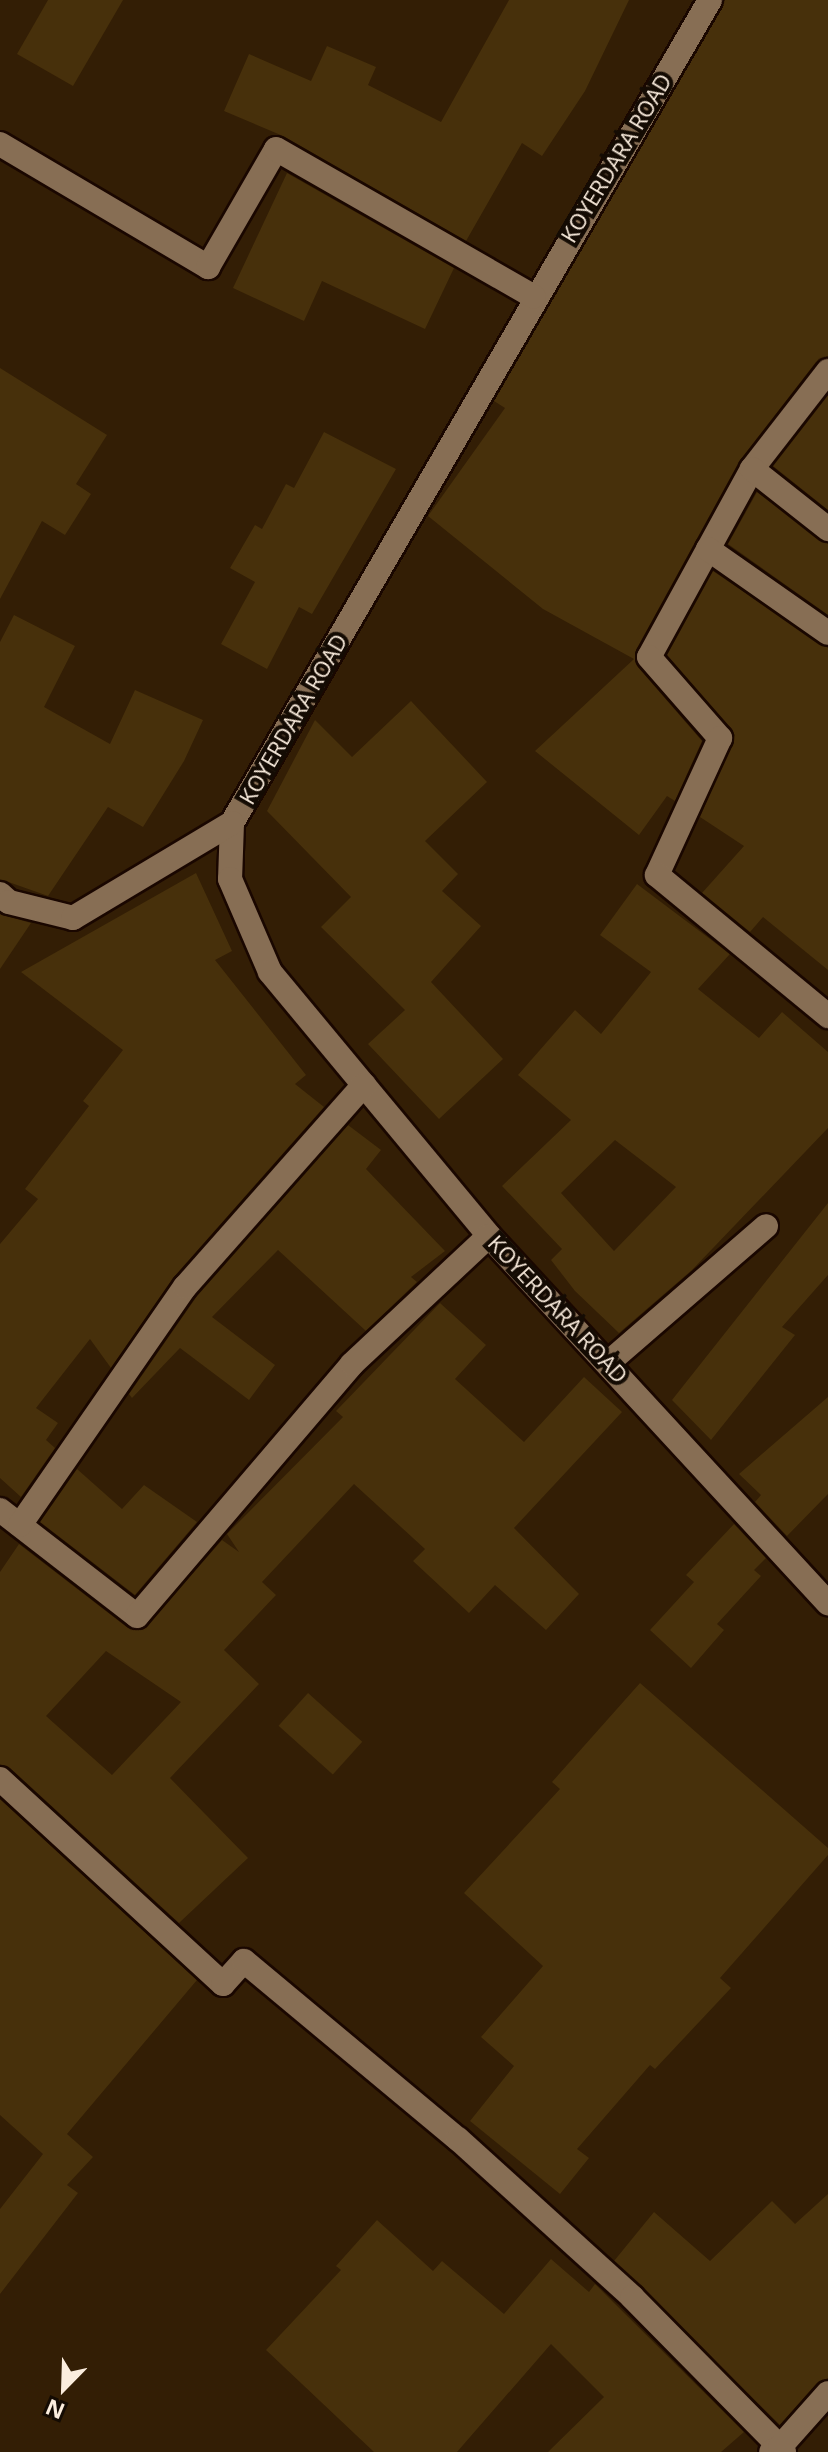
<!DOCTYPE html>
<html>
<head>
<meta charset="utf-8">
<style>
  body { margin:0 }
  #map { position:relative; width:828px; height:2452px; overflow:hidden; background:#331e05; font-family:"Open Sans",sans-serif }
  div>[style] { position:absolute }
  .building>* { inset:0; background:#47300b; transform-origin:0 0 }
  .roads { filter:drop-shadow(2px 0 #1a0700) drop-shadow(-2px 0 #1a0700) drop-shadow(0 2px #1a0700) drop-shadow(0 -2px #1a0700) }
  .minor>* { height:24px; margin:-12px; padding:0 12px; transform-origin:12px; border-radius:12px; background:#876e54 }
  span { translate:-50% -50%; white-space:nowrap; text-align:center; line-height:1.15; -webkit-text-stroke:8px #140b03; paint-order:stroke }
  .street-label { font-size:22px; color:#fbedde }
  .north { position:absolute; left:24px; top:2348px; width:80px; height:80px; -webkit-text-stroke:6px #140b03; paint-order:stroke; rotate:203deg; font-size:22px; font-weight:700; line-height:32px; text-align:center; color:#fbedde }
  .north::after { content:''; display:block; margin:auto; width:28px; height:36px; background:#fbedde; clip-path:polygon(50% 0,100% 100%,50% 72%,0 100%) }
</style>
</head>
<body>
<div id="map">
  <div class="building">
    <i style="clip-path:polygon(48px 0,123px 0,73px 86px,17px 54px)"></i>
    <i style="clip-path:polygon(509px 0,629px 0,585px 91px,542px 156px,522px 143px,466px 241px,283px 136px,224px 111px,249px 54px,311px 81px,327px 46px,376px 67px,368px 85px,441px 122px)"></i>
    <i style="clip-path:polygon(725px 0,828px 0,828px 356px,816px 362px,739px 462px,636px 650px,638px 667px,702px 741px,675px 801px,667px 796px,639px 835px,535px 751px,634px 659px,543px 609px,428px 516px,505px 408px,494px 401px)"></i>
    <i style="clip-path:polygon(287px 173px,454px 268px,425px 329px,322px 281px,304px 321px,233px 288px)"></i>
    <i style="clip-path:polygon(0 368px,107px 435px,76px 484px,91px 494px,65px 535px,42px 521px,0 599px)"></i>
    <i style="clip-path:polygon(828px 395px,828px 510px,773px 466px)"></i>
    <i style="clip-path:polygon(324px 432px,396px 469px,312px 614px,299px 607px,267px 669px,221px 644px,255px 582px,230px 568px,255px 525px,262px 529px,286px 484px,294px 488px)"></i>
    <i style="clip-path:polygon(757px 492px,828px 544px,828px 615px,728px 544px)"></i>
    <i style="clip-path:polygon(713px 571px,828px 648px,828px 970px,763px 917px,750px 932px,702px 893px,744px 846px,700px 817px,735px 735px,667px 655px)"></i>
    <i style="clip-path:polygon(14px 615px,75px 646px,44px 707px,110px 744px,135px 690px,203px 720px,184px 761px,143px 827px,108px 807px,48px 896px,0 879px,0 642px)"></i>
    <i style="clip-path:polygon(411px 701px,487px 782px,425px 841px,458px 874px,442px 891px,481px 926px,431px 982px,503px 1059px,439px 1119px,368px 1044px,405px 1010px,321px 927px,351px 897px,267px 811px,315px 720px,352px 757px)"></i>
    <i style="clip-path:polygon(196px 873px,232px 951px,215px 960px,306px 1075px,295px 1084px,324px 1107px,174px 1277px,111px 1368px,90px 1339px,36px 1408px,58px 1423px,46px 1440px,55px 1448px,21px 1497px,0 1478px,0 1244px,38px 1199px,25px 1189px,89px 1106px,83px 1101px,123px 1050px,21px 972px)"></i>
    <i style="clip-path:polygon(evenodd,637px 884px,730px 954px,698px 989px,759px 1038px,782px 1012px,828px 1052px,828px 1128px,692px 1270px,619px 1333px,575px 1291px,551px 1260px,562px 1249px,502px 1186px,571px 1120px,518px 1075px,575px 1010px,601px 1034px,651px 972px,600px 935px,637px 884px,615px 1140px,676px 1187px,614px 1251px,561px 1193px,615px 1140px)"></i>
    <i style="clip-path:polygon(0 914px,31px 923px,0 969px)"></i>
    <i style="clip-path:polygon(348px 1125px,381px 1150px,366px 1169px,445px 1251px,411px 1277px,417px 1282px,366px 1331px,278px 1250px,212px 1317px,275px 1365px,249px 1400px,180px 1348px,132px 1398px,129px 1394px,197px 1296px)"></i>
    <i style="clip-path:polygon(828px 1203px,828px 1275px,782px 1327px,795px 1335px,711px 1440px,672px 1400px)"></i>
    <i style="clip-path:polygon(evenodd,440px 1303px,486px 1345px,455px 1379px,524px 1442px,584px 1377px,622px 1412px,514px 1528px,579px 1594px,546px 1630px,495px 1585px,469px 1613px,413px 1561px,425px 1549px,354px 1484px,262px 1582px,276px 1595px,224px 1650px,259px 1684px,170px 1778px,248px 1858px,179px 1923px,10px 1768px,0 1764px,0 1572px,19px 1544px,128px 1628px,143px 1630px,222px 1540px,239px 1552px,227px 1534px,343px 1417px,336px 1411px,440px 1303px,106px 1651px,181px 1702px,112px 1775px,46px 1716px,106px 1651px)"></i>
    <i style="clip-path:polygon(828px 1397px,828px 1494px,787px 1536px,755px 1502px,761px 1495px,739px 1474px)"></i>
    <i style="clip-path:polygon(77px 1469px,122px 1509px,144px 1485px,197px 1522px,135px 1595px,40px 1522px)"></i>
    <i style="clip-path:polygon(734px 1524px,766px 1558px,754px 1570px,761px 1576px,717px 1624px,724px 1630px,691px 1668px,650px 1630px,694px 1582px,686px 1575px)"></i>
    <i style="clip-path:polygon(640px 1683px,828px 1848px,828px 1855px,720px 1978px,731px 1988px,655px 2069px,650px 2065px,577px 2149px,589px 2158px,560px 2194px,470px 2121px,514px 2066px,481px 2037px,543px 1966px,464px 1893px,560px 1789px,552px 1782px)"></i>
    <i style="left:308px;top:1693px;width:73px;height:44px;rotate:42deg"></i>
    <i style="clip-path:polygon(0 1799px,197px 1980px,67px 2134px,93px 2157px,67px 2185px,78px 2193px,0 2294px,0 2209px,43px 2154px,0 2115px)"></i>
    <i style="clip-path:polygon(828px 2194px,828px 2378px,817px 2383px,780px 2425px,614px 2261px,654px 2212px,710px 2261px,772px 2201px,795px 2224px)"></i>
    <i style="clip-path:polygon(377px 2220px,433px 2271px,442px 2261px,504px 2314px,551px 2259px,589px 2292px,595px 2284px,744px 2432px,721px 2452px,548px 2452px,604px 2397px,551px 2344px,457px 2452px,374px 2452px,266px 2350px,341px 2270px,336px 2266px)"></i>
  </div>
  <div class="roads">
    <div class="minor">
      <i style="left:710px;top:0;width:952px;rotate:120.15deg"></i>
      <i style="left:232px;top:823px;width:56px;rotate:92deg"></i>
      <i style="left:230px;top:879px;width:101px;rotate:66.7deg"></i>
      <i style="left:270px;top:972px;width:343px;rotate:50.3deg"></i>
      <i style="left:489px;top:1236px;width:500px;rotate:47.3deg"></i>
      <i style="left:0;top:144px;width:242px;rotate:30.6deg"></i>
      <i style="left:208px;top:267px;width:136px;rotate:-60deg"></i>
      <i style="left:276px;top:149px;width:297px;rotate:29.8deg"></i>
      <i style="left:828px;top:371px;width:124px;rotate:127.8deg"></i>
      <i style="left:752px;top:469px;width:214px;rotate:118.7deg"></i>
      <i style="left:649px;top:657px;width:108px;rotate:48.8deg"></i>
      <i style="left:720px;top:738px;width:151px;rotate:114.7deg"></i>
      <i style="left:657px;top:875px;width:222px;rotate:39.5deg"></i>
      <i style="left:752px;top:469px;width:97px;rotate:38.3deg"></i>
      <i style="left:708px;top:549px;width:146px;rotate:35deg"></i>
      <i style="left:0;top:894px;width:12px;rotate:42deg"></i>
      <i style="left:9px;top:902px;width:66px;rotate:14deg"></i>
      <i style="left:73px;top:918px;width:185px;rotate:-30.9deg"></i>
      <i style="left:608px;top:1363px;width:209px;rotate:-40.9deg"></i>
      <i style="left:0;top:1510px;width:173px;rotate:37.7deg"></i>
      <i style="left:137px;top:1616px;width:331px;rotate:-49.5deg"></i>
      <i style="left:352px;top:1364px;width:187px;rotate:-43.1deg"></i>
      <i style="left:20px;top:1525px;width:290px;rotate:-55.3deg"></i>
      <i style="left:185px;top:1287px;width:270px;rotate:-48.5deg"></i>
      <i style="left:0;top:1779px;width:303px;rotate:42.6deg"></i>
      <i style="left:223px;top:1984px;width:31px;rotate:-48deg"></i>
      <i style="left:244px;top:1961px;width:278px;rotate:39.8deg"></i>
      <i style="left:458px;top:2139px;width:235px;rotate:42.2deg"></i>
      <i style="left:632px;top:2297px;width:211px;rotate:45.4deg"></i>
      <i style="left:780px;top:2447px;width:10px;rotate:151deg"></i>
      <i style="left:784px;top:2452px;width:6px;rotate:-129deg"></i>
      <i style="left:780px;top:2447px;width:72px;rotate:-48.4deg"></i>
    </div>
  </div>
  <div class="street-label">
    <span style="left:616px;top:158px;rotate:-59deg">KOYERDARA ROAD</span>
    <span style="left:293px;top:719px;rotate:-60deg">KOYERDARA ROAD</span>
    <span style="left:558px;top:1309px;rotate:47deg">KOYERDARA ROAD</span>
  </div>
  <div class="north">N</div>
</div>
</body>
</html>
